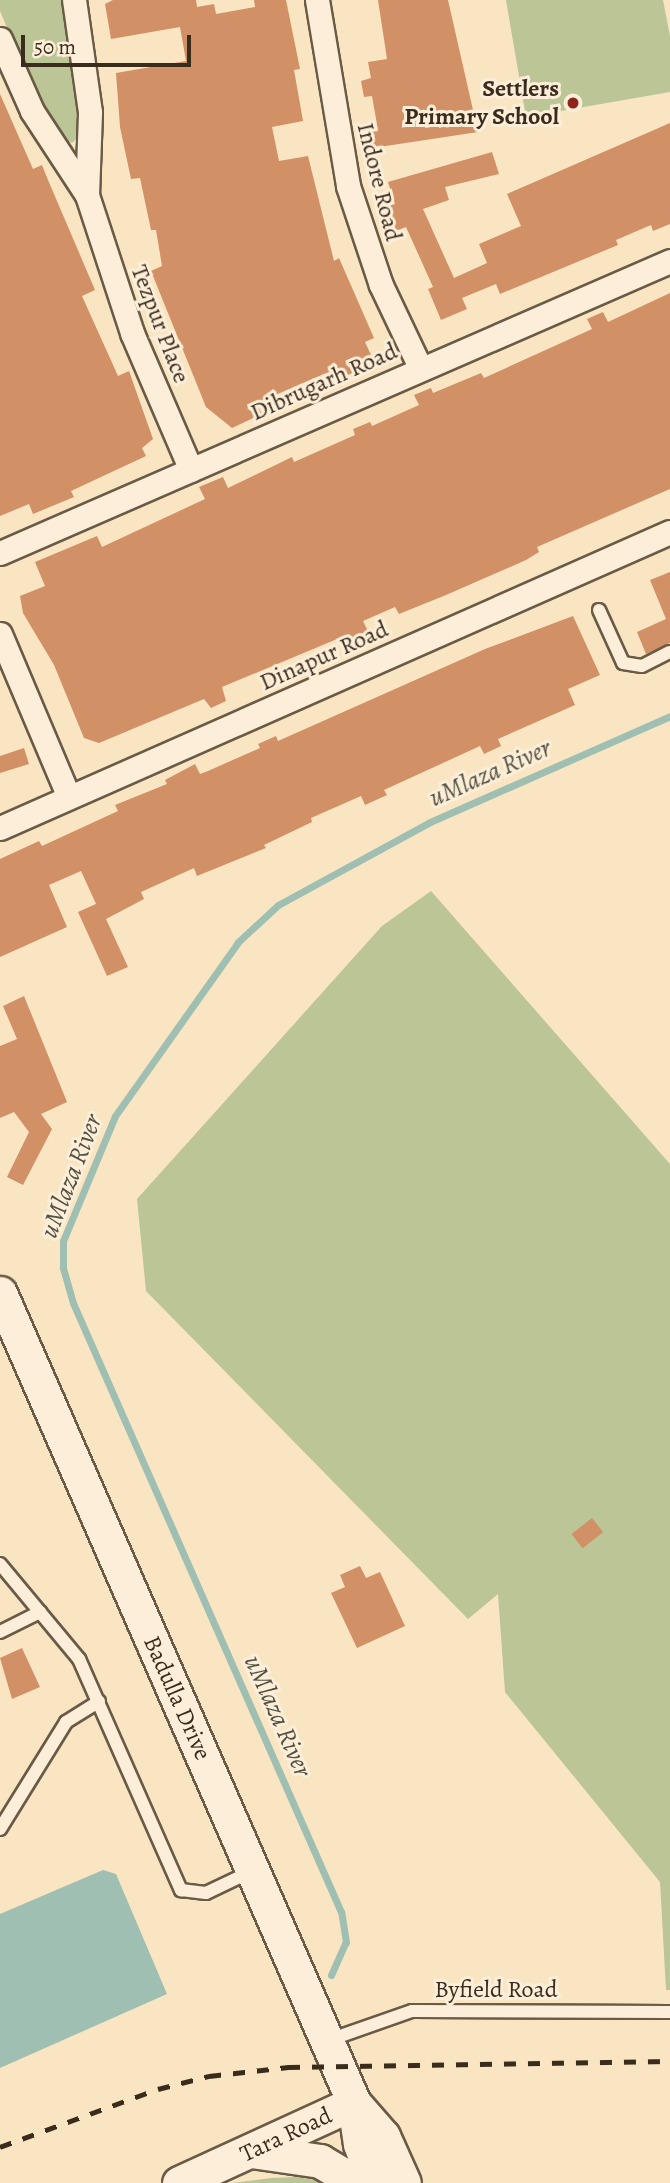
<!DOCTYPE html>
<html>
<head>
<meta charset="utf-8">
<style>
  body { margin:0 }
  #map { position:relative; width:670px; height:2183px; overflow:hidden; background:#fae5c3; font-family:Alegreya,serif }
  div>[style] { position:absolute }
  .green>* { inset:0; background:#bbc596 }
  .water>* { inset:0; background:#9ebfb1 }
  .stream>* { height:7px; margin:-3.5px; padding:0 3.5px; transform-origin:3.5px; border-radius:3.5px; background:#9ebfb1 }
  .building>* { inset:0; background:#d19066; transform-origin:0 0 }
  .roads { filter:drop-shadow(2px 0 #6a5a46) drop-shadow(-2px 0 #6a5a46) drop-shadow(0 2px #6a5a46) drop-shadow(0 -2px #6a5a46) }
  .lane>* { height:12px; margin:-6px; padding:0 6px; transform-origin:6px; border-radius:6px; background:#fceed8 }
  .street>* { height:23px; margin:-11.5px; padding:0 11.5px; transform-origin:11.5px; border-radius:11.5px; background:#fceed8 }
  .secondary>* { height:33px; margin:-16.5px; padding:0 16.5px; transform-origin:16.5px; border-radius:16.5px; background:#fceed8 }
  .rail>* { height:5px; margin-top:-2.5px; transform-origin:0; background:repeating-linear-gradient(90deg,#3a2c1c 0 12px,transparent 0 24px) }
  .dots>* { width:19px; height:19px; translate:-50% -50%; box-sizing:border-box; border:4px solid #fceed8; border-radius:50% }
  span { translate:-50% -50%; white-space:nowrap; text-align:center; line-height:1.15; -webkit-text-stroke:6px #fceed8; paint-order:stroke }
  .poi-label { font-size:24px; color:#3a2c1c; font-weight:700 }
  .right { translate:-100% -50%; text-align:right }
  .street-label { font-size:24px; color:#3a2c1c }
  .water-label { font-size:26px; color:#535141; font-style:italic }
  .scale { position:absolute; left:21px; top:35px; width:170px; height:32px; box-sizing:border-box; border:4px solid #3a2c1c; border-top:0; padding-left:9px; font-size:21px; line-height:24px; white-space:nowrap; color:#3a2c1c; -webkit-text-stroke:5px #fceed8; paint-order:stroke }
</style>
</head>
<body>
<div id="map">
  <div class="green">
    <i style="clip-path:polygon(0 0,62px 0,81px 135px,72px 143px,57px 135px,34px 93px,0 11px)"></i>
    <i style="clip-path:polygon(506px 0,663px 0,670px 36px,670px 92px,526px 117px)"></i>
    <i style="clip-path:polygon(431px 891px,670px 1164px,670px 1990px,666px 1990px,660px 1882px,505px 1692px,498px 1594px,468px 1619px,146px 1291px,137px 1199px,382px 926px)"></i>
    <i style="clip-path:polygon(296px 2177px,335px 2183px,232px 2183px,271px 2178px)"></i>
  </div>
  <div class="water">
    <i style="clip-path:polygon(103px 1870px,116px 1874px,167px 1994px,0 2068px,0 1914px)"></i>
  </div>
  <div class="stream">
    <i style="left:331px;top:1975px;width:36px;rotate:-66deg"></i>
    <i style="left:346px;top:1942px;width:30px;rotate:-99deg"></i>
    <i style="left:341px;top:1912px;width:665px;rotate:-113.75deg"></i>
    <i style="left:73px;top:1303px;width:37px;rotate:-106deg"></i>
    <i style="left:63px;top:1267px;width:26px;rotate:-90deg"></i>
    <i style="left:63px;top:1241px;width:135px;rotate:-67.4deg"></i>
    <i style="left:115px;top:1116px;width:213px;rotate:-54.7deg"></i>
    <i style="left:238px;top:942px;width:54px;rotate:-42.8deg"></i>
    <i style="left:278px;top:905px;width:173px;rotate:-28.6deg"></i>
    <i style="left:430px;top:822px;width:262px;rotate:-23.8deg"></i>
  </div>
  <div class="building">
    <i style="clip-path:polygon(113px 0,196px 0,197px 7px,214px 4px,216px 14px,255px 7px,254px 0,286px 0,300px 69px,294px 70px,303px 121px,272px 127px,279px 161px,308px 156px,334px 261px,339px 258px,374px 338px,365px 342px,371px 355px,351px 364px,355px 372px,330px 383px,326px 373px,266px 399px,257px 404px,262px 414px,232px 428px,206px 407px,151px 271px,162px 266px,156px 230px,151px 230px,140px 178px,131px 179px,120px 127px,116px 73px,186px 61px,180px 27px,111px 39px,105px 4px)"></i>
    <i style="clip-path:polygon(378px 0,448px 0,478px 132px,366px 149px,363px 133px,378px 130px,372px 96px,364px 97px,361px 81px,371px 78px,368px 62px,387px 59px)"></i>
    <i style="clip-path:polygon(0 94px,33px 169px,42px 165px,48px 180px,95px 290px,82px 296px,118px 376px,129px 371px,153px 439px,142px 448px,146px 456px,71px 491px,74px 497px,33px 514px,29px 504px,0 516px)"></i>
    <i style="clip-path:polygon(670px 123px,670px 224px,653px 231px,651px 225px,616px 240px,618px 245px,500px 294px,496px 284px,462px 298px,467px 309px,441px 320px,428px 289px,433px 287px,406px 227px,396px 231px,388px 206px,395px 204px,388px 182px,492px 152px,499px 174px,445px 187px,449px 200px,423px 209px,454px 278px,487px 263px,479px 244px,521px 226px,507px 194px)"></i>
    <i style="clip-path:polygon(670px 293px,670px 489px,537px 547px,539px 552px,526px 560px,446px 595px,399px 614px,395px 607px,363px 621px,368px 631px,351px 638px,349px 634px,222px 687px,226px 701px,211px 708px,204px 699px,99px 743px,84px 738px,54px 665px,23px 613px,20px 596px,45px 586px,35px 562px,97px 536px,102px 547px,205px 499px,199px 487px,223px 477px,228px 488px,292px 457px,294px 462px,355px 435px,353px 429px,370px 422px,372px 426px,419px 405px,414px 395px,431px 388px,433px 393px,481px 373px,484px 378px,592px 329px,587px 319px,603px 312px,608px 322px)"></i>
    <i style="clip-path:polygon(670px 572px,670px 643px,646px 654px,637px 632px,666px 619px,650px 580px)"></i>
    <i style="clip-path:polygon(573px 616px,600px 675px,568px 689px,575px 705px,498px 739px,501px 746px,484px 754px,480px 746px,384px 790px,387px 795px,365px 805px,361px 796px,311px 818px,312px 822px,264px 845px,266px 848px,197px 876px,194px 868px,141px 892px,144px 899px,106px 919px,128px 967px,107px 976px,78px 912px,96px 904px,81px 871px,49px 885px,67px 927px,0 957px,0 859px,39px 841px,42px 846px,118px 811px,115px 805px,167px 784px,165px 780px,195px 764px,200px 774px,208px 771px,260px 748px,258px 744px,276px 736px,278px 741px,485px 649px)"></i>
    <i style="clip-path:polygon(24px 748px,29px 764px,0 773px,0 756px)"></i>
    <i style="clip-path:polygon(24px 996px,67px 1102px,41px 1114px,52px 1129px,23px 1185px,7px 1177px,29px 1132px,14px 1112px,0 1118px,0 1046px,17px 1039px,3px 1006px)"></i>
    <i style="left:592px;top:1518px;width:18px;height:26px;rotate:52deg"></i>
    <i style="clip-path:polygon(360px 1566px,366px 1578px,380px 1572px,405px 1626px,357px 1648px,331px 1593px,345px 1587px,340px 1575px)"></i>
    <i style="clip-path:polygon(22px 1648px,40px 1687px,12px 1699px,0 1658px)"></i>
  </div>
  <div class="roads">
    <div class="lane">
      <i style="left:599px;top:610px;width:58px;rotate:65.6deg"></i>
      <i style="left:623px;top:663px;width:19px;rotate:9deg"></i>
      <i style="left:642px;top:666px;width:31px;rotate:-27deg"></i>
      <i style="left:0;top:1564px;width:124px;rotate:50.3deg"></i>
      <i style="left:79px;top:1659px;width:253px;rotate:66.2deg"></i>
      <i style="left:181px;top:1890px;width:25px;rotate:7deg"></i>
      <i style="left:206px;top:1893px;width:49px;rotate:-25.5deg"></i>
      <i style="left:0;top:1632px;width:45px;rotate:-26.6deg"></i>
      <i style="left:0;top:1829px;width:126px;rotate:-58.3deg"></i>
      <i style="left:66px;top:1722px;width:39px;rotate:-32deg"></i>
      <i style="left:329px;top:2040px;width:88px;rotate:-19.3deg"></i>
      <i style="left:412px;top:2011px;width:258px;rotate:0.2deg"></i>
    </div>
    <div class="street">
      <i style="left:317px;top:0;width:189px;rotate:80.5deg"></i>
      <i style="left:348px;top:186px;width:104px;rotate:71.6deg"></i>
      <i style="left:381px;top:285px;width:91px;rotate:64.6deg"></i>
      <i style="left:0;top:39px;width:79px;rotate:66deg"></i>
      <i style="left:32px;top:111px;width:100px;rotate:56.8deg"></i>
      <i style="left:87px;top:195px;width:83px;rotate:-87.9deg"></i>
      <i style="left:90px;top:112px;width:113px;rotate:-98.1deg"></i>
      <i style="left:87px;top:195px;width:145px;rotate:71.9deg"></i>
      <i style="left:132px;top:333px;width:149px;rotate:66.7deg"></i>
      <i style="left:0;top:553px;width:731px;rotate:-23.55deg"></i>
      <i style="left:0;top:634px;width:177px;rotate:67.1deg"></i>
      <i style="left:0;top:828px;width:732px;rotate:-23.84deg"></i>
    </div>
    <div class="secondary">
      <i style="left:0;top:1293px;width:884px;rotate:66.39deg"></i>
      <i style="left:354px;top:2103px;width:41px;rotate:81.7deg"></i>
      <i style="left:360px;top:2144px;width:42px;rotate:69deg"></i>
      <i style="left:354px;top:2103px;width:44px;rotate:48.7deg"></i>
      <i style="left:383px;top:2136px;width:51px;rotate:65.9deg"></i>
      <i style="left:251px;top:2151px;width:70px;rotate:8.2deg"></i>
      <i style="left:320px;top:2161px;width:43px;rotate:30.7deg"></i>
      <i style="left:179px;top:2183px;width:192px;rotate:-24.6deg"></i>
    </div>
  </div>
  <div class="rail">
    <i style="left:0;top:2147px;width:168px;rotate:-20.2deg"></i>
    <i style="left:158px;top:2089px;width:53px;rotate:-14.3deg"></i>
    <i style="left:209px;top:2076px;width:80px;rotate:-6.5deg"></i>
    <i style="left:288px;top:2067px;width:382px;rotate:-0.9deg"></i>
  </div>
  <div class="dots">
    <i style="left:573px;top:103px;background:#8f2418"></i>
  </div>
  <div class="poi-label">
    <span class="right" style="left:559px;top:103px">Settlers<br>Primary School</span>
  </div>
  <div class="street-label">
    <span style="left:379px;top:182px;rotate:76deg">Indore Road</span>
    <span style="left:160px;top:324px;rotate:69deg">Tezpur Place</span>
    <span style="left:324px;top:382px;rotate:-24deg">Dibrugarh Road</span>
    <span style="left:324px;top:656px;rotate:-24deg">Dinapur Road</span>
    <span style="left:177px;top:1698px;rotate:66deg">Badulla Drive</span>
    <span style="left:496px;top:1990px">Byfield Road</span>
    <span style="left:286px;top:2135px;rotate:-25deg">Tara Road</span>
  </div>
  <div class="water-label">
    <span style="left:490px;top:773px;rotate:-24deg">uMlaza River</span>
    <span style="left:71px;top:1176px;rotate:-69deg">uMlaza River</span>
    <span style="left:278px;top:1716px;rotate:66deg">uMlaza River</span>
  </div>
  <div class="scale">50 m</div>
</div>
</body>
</html>
